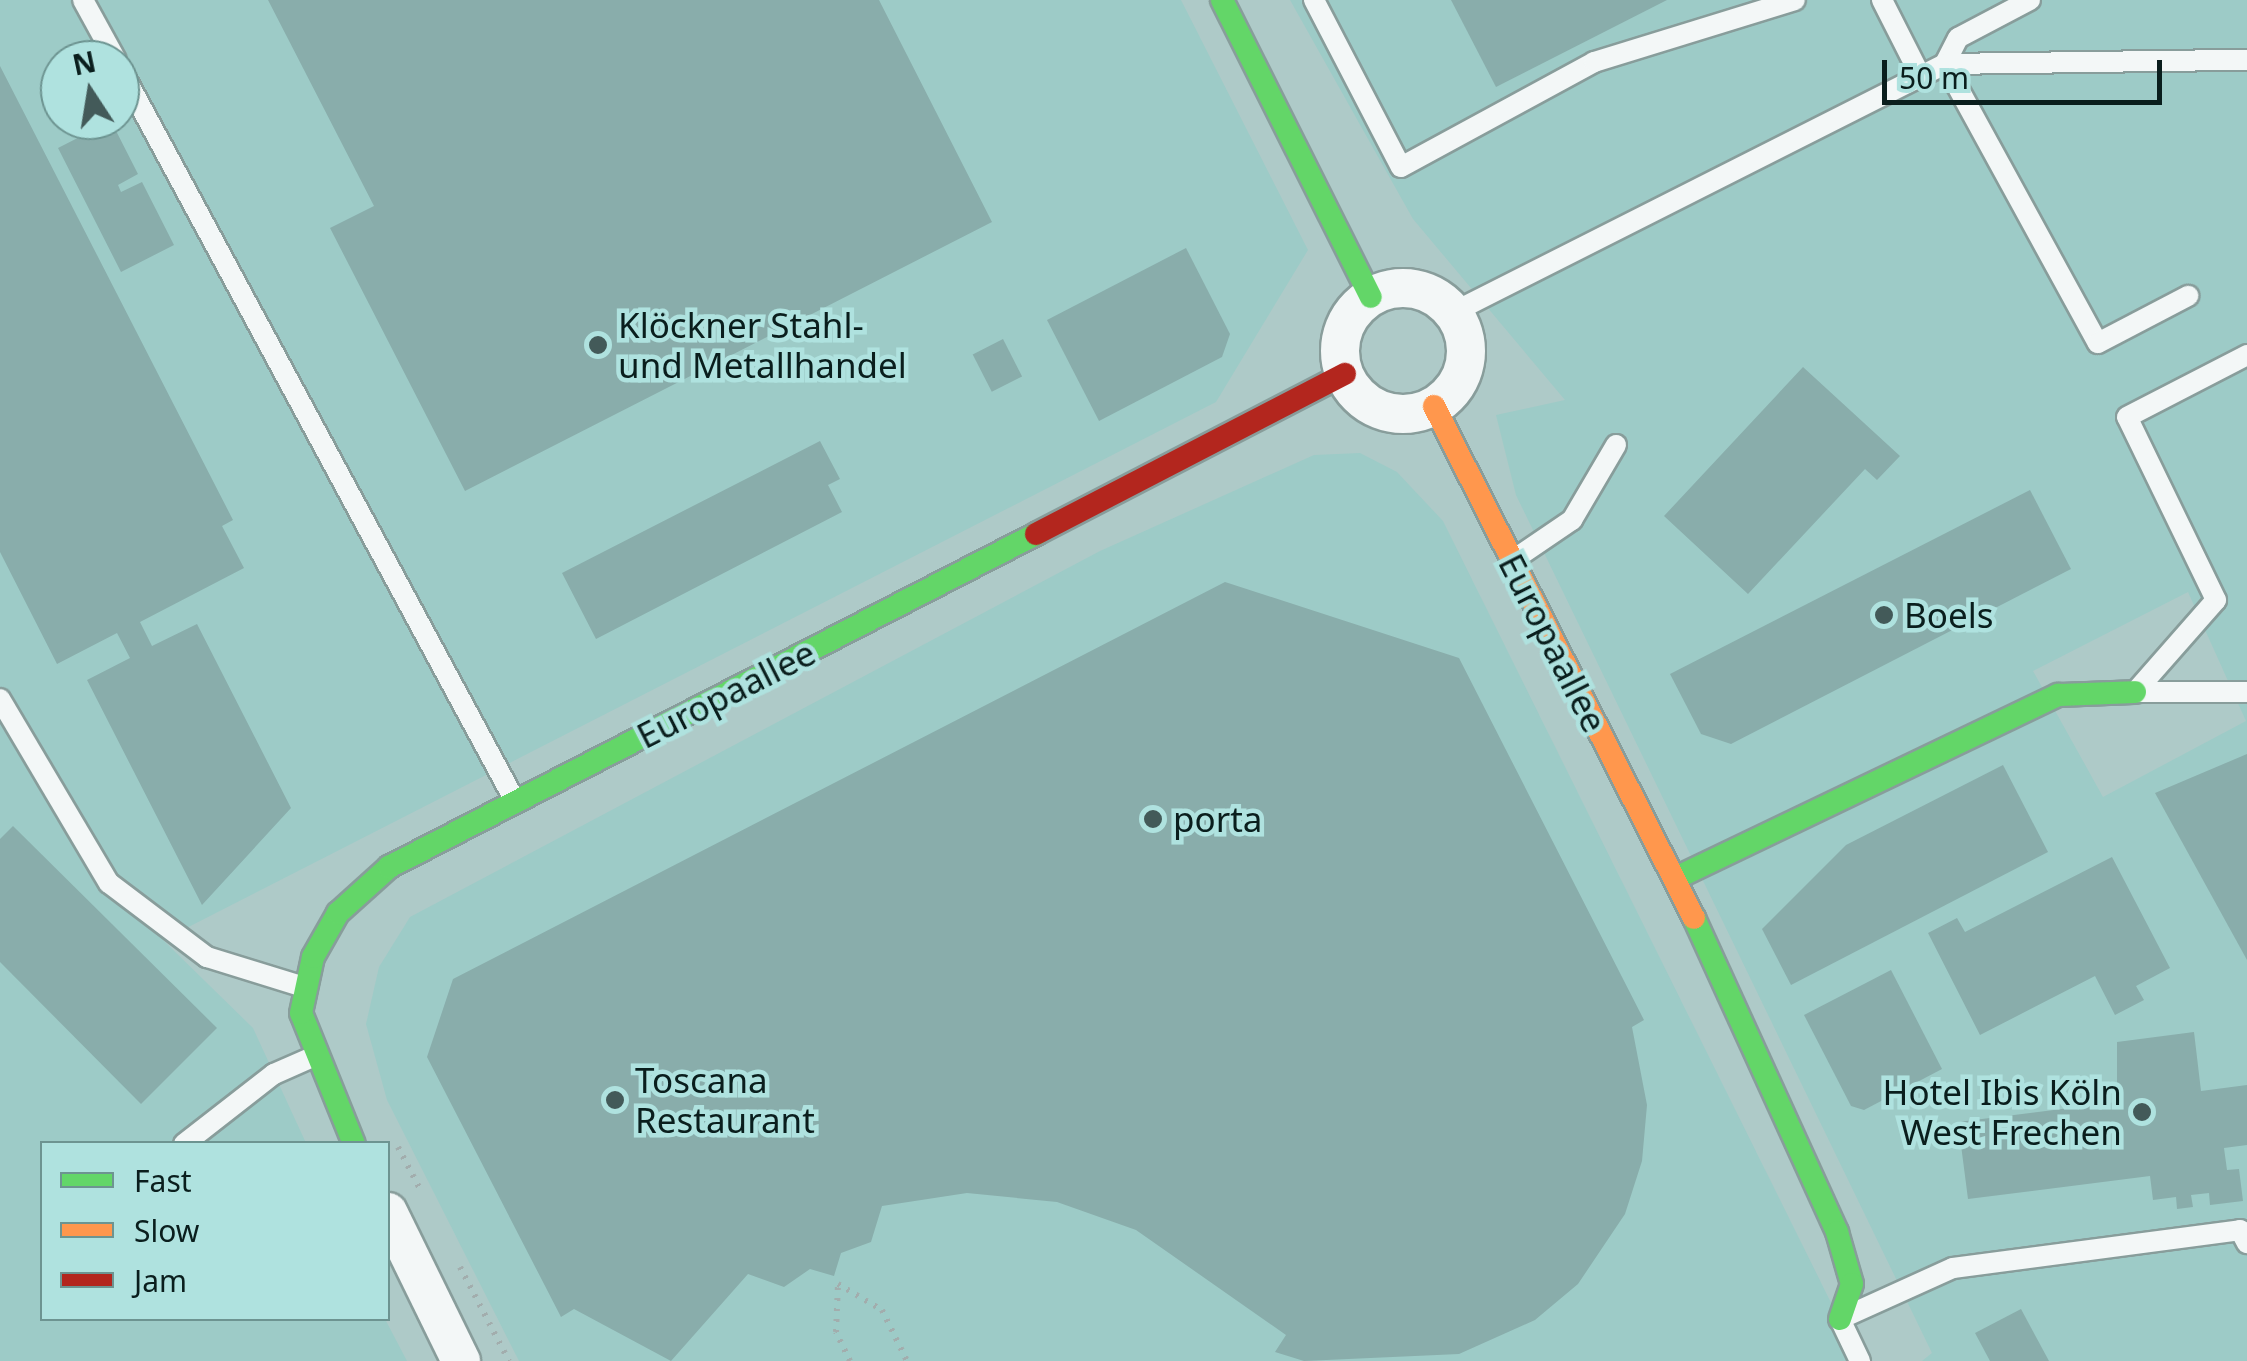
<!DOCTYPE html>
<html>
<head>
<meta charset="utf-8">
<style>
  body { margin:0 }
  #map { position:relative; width:2247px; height:1361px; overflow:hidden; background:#aecac8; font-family:"Noto Sans",sans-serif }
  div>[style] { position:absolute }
  .built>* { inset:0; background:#9dcbc7 }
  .building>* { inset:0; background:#89adab; transform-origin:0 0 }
  .path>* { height:6px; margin-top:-3px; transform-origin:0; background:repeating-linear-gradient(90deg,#a2adad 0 2.5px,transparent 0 10.5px) }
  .roads { filter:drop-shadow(2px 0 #889d9b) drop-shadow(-2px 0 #889d9b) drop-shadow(0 2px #889d9b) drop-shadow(0 -2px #889d9b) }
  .lane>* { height:20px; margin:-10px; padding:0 10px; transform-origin:10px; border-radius:10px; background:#f3f7f7 }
  .street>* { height:38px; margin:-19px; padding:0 19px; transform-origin:19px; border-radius:19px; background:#f3f7f7 }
  .street>.ring { margin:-19px; padding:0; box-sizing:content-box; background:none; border:38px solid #f3f7f7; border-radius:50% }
  .fast>* { height:22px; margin:-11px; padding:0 11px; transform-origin:11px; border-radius:11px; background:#63d668 }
  .slow>* { height:22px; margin:-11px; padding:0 11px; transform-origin:11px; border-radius:11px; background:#ff974d }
  .jam>* { height:22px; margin:-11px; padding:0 11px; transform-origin:11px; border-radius:11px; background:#b3261e }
  .dots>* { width:28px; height:28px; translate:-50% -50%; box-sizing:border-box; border:5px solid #afe2df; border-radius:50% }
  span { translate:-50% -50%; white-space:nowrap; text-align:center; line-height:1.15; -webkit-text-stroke:9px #afe2df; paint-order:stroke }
  .poi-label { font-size:35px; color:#0a1e1d }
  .left { translate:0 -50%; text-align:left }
  .right { translate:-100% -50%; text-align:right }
  .street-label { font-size:35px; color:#0a1e1d }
  .legend { position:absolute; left:40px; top:1141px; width:350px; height:180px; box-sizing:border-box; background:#afe2df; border:2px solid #6d9491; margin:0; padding:12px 18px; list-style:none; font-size:30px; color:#0a1e1d }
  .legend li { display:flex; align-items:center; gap:20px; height:50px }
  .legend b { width:50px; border:2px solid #6d9491 }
  .north { position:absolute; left:40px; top:40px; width:100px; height:100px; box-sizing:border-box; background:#afe2df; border:2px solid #6d9491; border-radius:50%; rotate:348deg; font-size:28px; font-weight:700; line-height:40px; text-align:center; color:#0a1e1d }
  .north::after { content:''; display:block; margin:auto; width:35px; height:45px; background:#435a59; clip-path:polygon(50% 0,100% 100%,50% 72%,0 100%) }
  .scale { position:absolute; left:1882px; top:60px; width:280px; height:45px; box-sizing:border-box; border:5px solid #0a1e1d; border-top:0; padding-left:12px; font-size:30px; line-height:35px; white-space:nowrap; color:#0a1e1d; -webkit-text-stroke:8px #afe2df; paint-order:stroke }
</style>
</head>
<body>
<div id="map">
  <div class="built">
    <i style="clip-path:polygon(evenodd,0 0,1181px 0,1308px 250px,1216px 402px,163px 940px,253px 1028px,306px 1143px,42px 1144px,42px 1318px,385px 1319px,407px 1361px,0 1361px,0 0,60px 60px,120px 60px,120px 120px,60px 120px,60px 60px)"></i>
    <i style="clip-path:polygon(evenodd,1290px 0,2247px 0,2247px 1361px,1922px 1361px,1932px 1353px,1516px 495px,1496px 415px,1565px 400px,1413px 219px,1290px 0,2188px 592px,2246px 721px,2103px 797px,2033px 671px,2188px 592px)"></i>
    <i style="clip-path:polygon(1360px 453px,1397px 472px,1443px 521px,1860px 1361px,519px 1361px,387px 1100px,366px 1024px,379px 967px,410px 917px,1100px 551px,1314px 455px)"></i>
  </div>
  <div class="building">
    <i style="clip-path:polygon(268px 0,879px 0,992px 222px,465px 491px,330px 228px,374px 206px)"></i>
    <i style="clip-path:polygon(1451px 0,1667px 0,1496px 87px)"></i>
    <i style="clip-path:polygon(0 66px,233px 520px,222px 526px,244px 568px,140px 622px,152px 646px,197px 624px,291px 808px,202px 905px,87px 680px,130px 658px,117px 633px,57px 664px,0 552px)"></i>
    <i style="clip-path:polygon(111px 121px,138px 174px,118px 185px,121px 192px,142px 182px,174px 245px,121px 272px,58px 148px)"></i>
    <i style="clip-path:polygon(1186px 248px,1230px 334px,1222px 357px,1099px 421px,1047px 320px)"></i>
    <i style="left:1003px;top:339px;width:42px;height:34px;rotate:63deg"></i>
    <i style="clip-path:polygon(1803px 367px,1900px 456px,1877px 480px,1865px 469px,1748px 594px,1664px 516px)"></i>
    <i style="clip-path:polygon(820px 441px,840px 479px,828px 485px,842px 512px,596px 639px,562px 573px)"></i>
    <i style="clip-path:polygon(2030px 490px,2071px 569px,1731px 744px,1701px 734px,1670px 674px)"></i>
    <i style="clip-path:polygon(1225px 582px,1459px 658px,1644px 1020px,1632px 1027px,1647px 1105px,1642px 1161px,1625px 1214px,1578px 1284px,1535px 1320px,1459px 1354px,1304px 1361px,1275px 1352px,1286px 1335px,1136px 1230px,1057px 1202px,967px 1193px,882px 1206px,871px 1242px,841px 1253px,834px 1276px,810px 1269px,784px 1287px,748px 1274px,671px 1361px,574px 1309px,561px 1317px,427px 1057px,453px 979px)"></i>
    <i style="clip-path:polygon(2247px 754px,2247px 960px,2155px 793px)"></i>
    <i style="clip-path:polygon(2003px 765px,2048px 852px,1791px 985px,1762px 929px,1846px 845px)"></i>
    <i style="clip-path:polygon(13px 826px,217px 1028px,141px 1104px,0 962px,0 839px)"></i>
    <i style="clip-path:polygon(2112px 857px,2170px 968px,2136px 986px,2144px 1000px,2115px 1015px,2095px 976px,1980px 1035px,1928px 933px,1957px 918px,1965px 932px)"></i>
    <i style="clip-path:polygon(1891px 970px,1942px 1069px,1864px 1110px,1851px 1106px,1804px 1015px)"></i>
    <i style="clip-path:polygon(2194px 1032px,2201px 1091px,2247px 1085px,2247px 1145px,2224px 1148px,2227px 1170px,2239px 1169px,2243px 1201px,2210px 1205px,2209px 1193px,2191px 1195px,2193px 1207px,2177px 1209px,2176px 1197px,2153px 1200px,2150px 1176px,1968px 1199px,1958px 1122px,2117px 1102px,2117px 1042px)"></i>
    <i style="clip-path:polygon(2021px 1309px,2049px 1361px,1990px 1361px,1975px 1333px)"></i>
  </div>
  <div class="path">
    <i style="left:398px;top:1147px;width:47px;rotate:62.4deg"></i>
    <i style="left:460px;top:1267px;width:106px;rotate:62.5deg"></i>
    <i style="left:850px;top:1361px;width:32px;rotate:-116deg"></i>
    <i style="left:836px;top:1332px;width:48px;rotate:-87.6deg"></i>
    <i style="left:838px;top:1284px;width:51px;rotate:30.6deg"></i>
    <i style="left:882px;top:1310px;width:57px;rotate:63.9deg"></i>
  </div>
  <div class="roads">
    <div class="lane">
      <i style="left:83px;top:0;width:68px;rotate:61.2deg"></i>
      <i style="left:1314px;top:0;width:188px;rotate:62.5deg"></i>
      <i style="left:1401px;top:167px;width:220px;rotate:-28.5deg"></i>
      <i style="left:1594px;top:62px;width:210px;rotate:-17.1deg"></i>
      <i style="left:1882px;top:0;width:86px;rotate:63.1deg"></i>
      <i style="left:2030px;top:0;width:81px;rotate:152.2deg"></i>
      <i style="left:1958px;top:38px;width:29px;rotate:117deg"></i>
      <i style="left:1945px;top:64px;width:318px;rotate:61.3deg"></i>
      <i style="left:2098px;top:343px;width:102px;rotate:-27.6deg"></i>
      <i style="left:120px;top:68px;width:833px;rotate:61.68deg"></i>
      <i style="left:1454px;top:312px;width:550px;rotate:-26.8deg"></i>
      <i style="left:1945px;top:64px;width:302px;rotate:-0.8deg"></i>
      <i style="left:1516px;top:558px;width:68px;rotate:-34.2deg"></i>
      <i style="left:1572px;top:520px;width:87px;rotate:-59.6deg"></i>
      <i style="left:2136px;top:691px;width:121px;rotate:-48.7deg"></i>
      <i style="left:2216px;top:600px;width:203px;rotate:-115.9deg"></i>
      <i style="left:2127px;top:417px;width:135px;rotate:-27.3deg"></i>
      <i style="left:2137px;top:692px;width:110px"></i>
      <i style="left:0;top:699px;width:214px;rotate:59.4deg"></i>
      <i style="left:109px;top:883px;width:123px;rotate:37.1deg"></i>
      <i style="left:207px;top:957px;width:102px;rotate:17.2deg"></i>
      <i style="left:184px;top:1144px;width:114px;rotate:-37.9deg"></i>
      <i style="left:274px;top:1074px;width:45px;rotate:-23.7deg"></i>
      <i style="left:1860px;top:1361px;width:47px;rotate:-115.5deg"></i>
      <i style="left:1840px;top:1319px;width:124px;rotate:-24.3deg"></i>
      <i style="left:1953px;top:1268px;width:290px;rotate:-7.5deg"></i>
      <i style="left:2240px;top:1230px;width:15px;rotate:62deg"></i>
    </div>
    <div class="street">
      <i class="ring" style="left:1340px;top:288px;width:88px;height:88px"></i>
      <i style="left:388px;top:1212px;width:166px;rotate:63.9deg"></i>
    </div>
    <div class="fast">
      <i style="left:1222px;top:0;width:332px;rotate:63.4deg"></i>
      <i style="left:1676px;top:878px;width:424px;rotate:-25.6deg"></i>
      <i style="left:2058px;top:695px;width:77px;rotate:-2.2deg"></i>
      <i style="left:1694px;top:918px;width:345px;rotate:65.5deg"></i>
      <i style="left:1837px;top:1232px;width:54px;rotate:73.9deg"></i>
      <i style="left:1852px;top:1284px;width:37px;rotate:109deg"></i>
      <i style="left:354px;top:1144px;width:141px;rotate:-112deg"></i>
      <i style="left:301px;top:1013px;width:57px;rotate:-77.9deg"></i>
      <i style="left:313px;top:957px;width:51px;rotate:-60.4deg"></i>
      <i style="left:338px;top:913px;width:69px;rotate:-42deg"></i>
      <i style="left:389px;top:867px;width:728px;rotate:-27.23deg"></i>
    </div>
    <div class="slow">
      <i style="left:1434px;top:406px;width:574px;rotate:63.08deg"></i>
    </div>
    <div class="jam">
      <i style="left:1036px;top:534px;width:348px;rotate:-27.4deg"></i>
    </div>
  </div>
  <div class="dots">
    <i style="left:598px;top:345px;background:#435a59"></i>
    <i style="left:1884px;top:615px;background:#435a59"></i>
    <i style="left:1153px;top:819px;background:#435a59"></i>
    <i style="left:615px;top:1100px;background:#435a59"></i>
    <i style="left:2142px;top:1112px;background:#435a59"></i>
  </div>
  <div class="poi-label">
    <span class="left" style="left:618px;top:345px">Klöckner Stahl-<br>und Metallhandel</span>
    <span class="left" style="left:1904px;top:615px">Boels</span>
    <span class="left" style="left:1173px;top:819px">porta</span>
    <span class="left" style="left:635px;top:1100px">Toscana<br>Restaurant</span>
    <span class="right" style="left:2122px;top:1112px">Hotel Ibis Köln<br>West Frechen</span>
  </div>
  <div class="street-label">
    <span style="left:1553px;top:643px;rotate:63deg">Europaallee</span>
    <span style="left:726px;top:694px;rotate:-27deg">Europaallee</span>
  </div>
  <ul class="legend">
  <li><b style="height:12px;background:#63d668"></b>Fast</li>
  <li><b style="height:12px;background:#ff974d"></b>Slow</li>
  <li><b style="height:12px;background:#b3261e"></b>Jam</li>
  </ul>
  <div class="north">N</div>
  <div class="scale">50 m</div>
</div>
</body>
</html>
